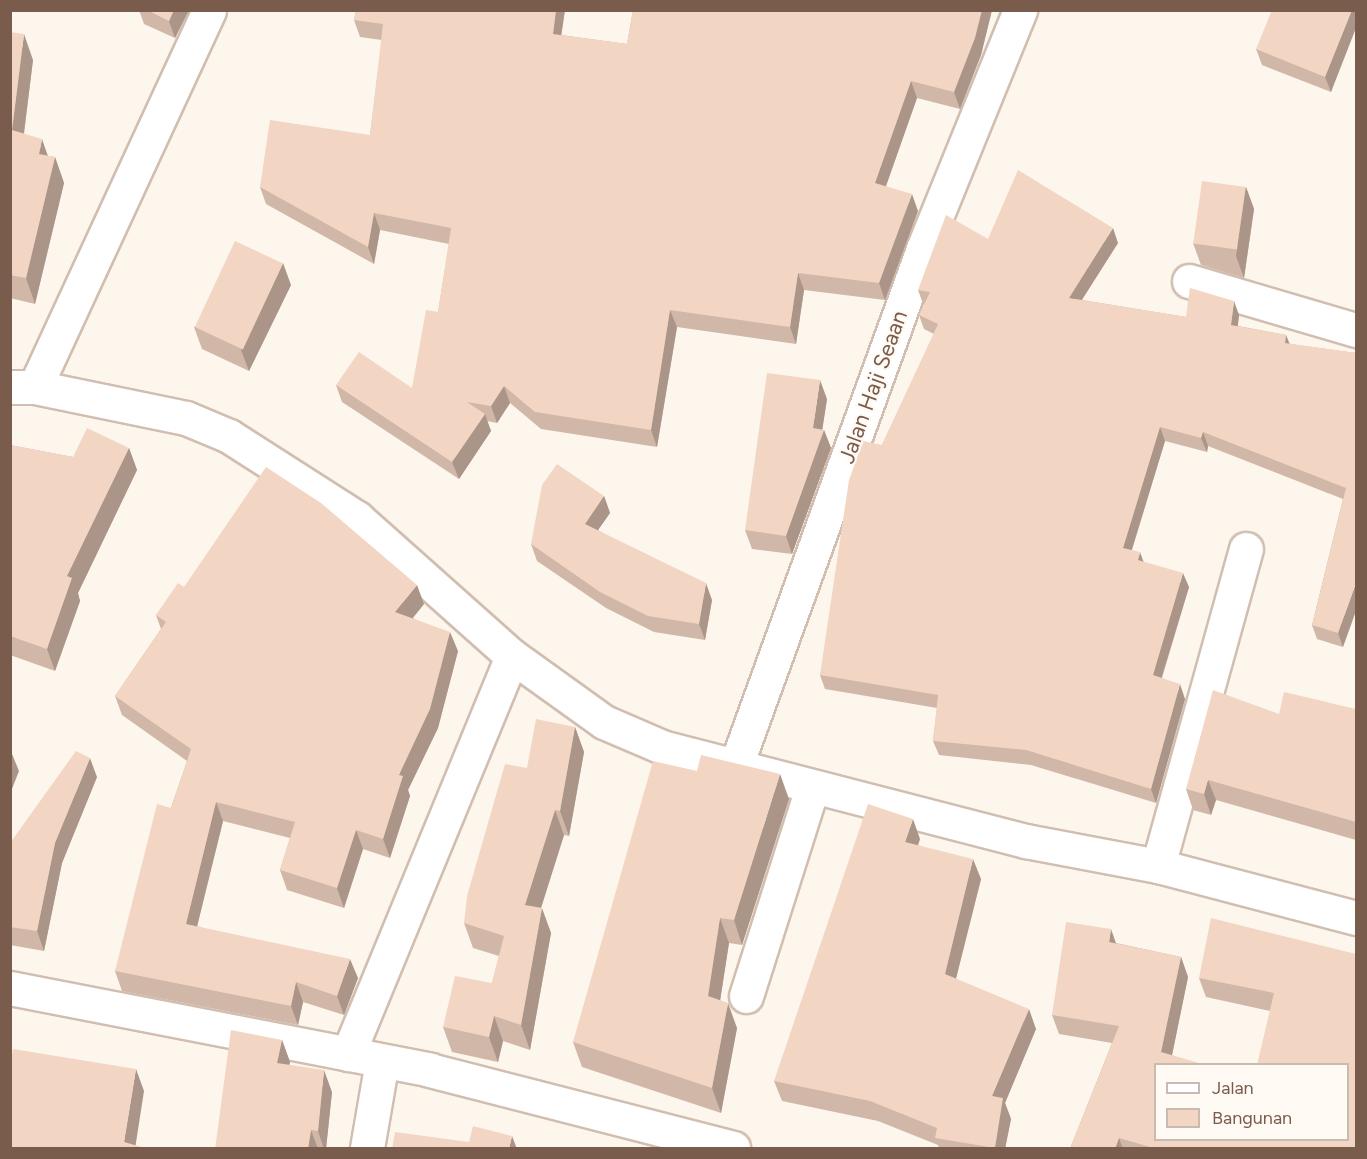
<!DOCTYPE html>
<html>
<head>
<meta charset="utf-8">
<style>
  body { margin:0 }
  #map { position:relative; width:1367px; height:1159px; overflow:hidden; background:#fdf6ec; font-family:Figtree,sans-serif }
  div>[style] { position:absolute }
  .roads { filter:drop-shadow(2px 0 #d1beb0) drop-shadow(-2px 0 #d1beb0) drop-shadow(0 2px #d1beb0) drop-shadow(0 -2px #d1beb0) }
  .minor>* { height:33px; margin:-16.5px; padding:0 16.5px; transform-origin:16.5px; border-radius:16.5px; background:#fff }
  .wall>* { inset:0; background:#d1b7a8 }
  .shaded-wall>* { inset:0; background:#aa9588 }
  .building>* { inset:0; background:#f3d5c3; transform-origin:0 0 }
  span { translate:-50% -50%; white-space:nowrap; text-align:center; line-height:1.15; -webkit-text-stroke:4.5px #fffaf3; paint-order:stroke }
  .street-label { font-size:22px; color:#7a5c4d }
  .frame { position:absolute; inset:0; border:12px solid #7a5c4d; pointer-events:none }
  .legend { position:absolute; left:1154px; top:1063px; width:195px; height:78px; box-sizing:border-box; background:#fffaf3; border:2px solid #cabbb1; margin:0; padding:8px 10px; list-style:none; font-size:18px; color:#7a5c4d }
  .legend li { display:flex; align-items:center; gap:12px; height:30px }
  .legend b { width:30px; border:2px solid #cabbb1 }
</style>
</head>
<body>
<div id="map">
  <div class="roads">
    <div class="minor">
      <i style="left:1189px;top:281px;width:174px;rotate:16.4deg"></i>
      <i style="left:10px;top:387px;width:25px"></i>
      <i style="left:35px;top:387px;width:154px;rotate:11.6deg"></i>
      <i style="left:186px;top:418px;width:47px;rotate:22.7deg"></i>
      <i style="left:229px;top:436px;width:152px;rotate:32.6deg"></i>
      <i style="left:357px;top:518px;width:208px;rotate:41.7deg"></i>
      <i style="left:512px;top:656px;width:113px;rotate:35.7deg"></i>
      <i style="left:604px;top:722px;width:63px;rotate:23.3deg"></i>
      <i style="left:662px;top:747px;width:376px;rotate:14.5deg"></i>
      <i style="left:1026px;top:841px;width:134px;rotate:10.7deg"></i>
      <i style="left:1158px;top:866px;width:205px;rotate:14.7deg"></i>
      <i style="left:35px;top:387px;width:415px;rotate:-65.2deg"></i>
      <i style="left:735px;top:768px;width:552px;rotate:-70.09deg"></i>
      <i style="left:923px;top:249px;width:258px;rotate:-67.9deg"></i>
      <i style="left:1158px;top:866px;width:329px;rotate:-74.5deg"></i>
      <i style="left:10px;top:988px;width:428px;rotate:11deg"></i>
      <i style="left:430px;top:1070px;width:313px;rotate:14.4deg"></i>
      <i style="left:746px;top:996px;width:218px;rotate:-72.4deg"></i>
      <i style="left:348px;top:1054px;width:430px;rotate:-67.6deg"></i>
      <i style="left:367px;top:1148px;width:88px;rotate:-80.2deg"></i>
    </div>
  </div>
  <div class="wall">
    <i style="clip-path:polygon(139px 10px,189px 10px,175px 38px,144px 24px)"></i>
    <i style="clip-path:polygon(356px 10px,565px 10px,561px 35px,627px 44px,633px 10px,992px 10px,981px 55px,960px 109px,917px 98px,886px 186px,918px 211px,885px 300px,804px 290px,796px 344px,677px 327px,657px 447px,541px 429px,510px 403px,497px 423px,487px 421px,491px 431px,459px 479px,342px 402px,336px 385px,412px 388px,438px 312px,449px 244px,380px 230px,374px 264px,266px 204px,260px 187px,370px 135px,382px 40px,360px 37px,354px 20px)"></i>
    <i style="clip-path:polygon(1356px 10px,1331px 92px,1262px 65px,1256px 49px)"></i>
    <i style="clip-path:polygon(10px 32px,33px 60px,24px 134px,48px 156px,55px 157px,64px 183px,35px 304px,10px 298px)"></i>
    <i style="clip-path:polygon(1246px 187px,1254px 209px,1244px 278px,1201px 265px,1193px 243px)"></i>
    <i style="clip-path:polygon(988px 239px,1118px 243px,1082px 300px,1186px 317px,1239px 315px,1238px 326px,1286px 335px,1290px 344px,1356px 353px,1343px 647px,1317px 639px,1312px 625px,1343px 499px,1208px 446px,1207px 452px,1165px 441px,1132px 550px,1144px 562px,1189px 587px,1162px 678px,1185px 699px,1156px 803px,1031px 765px,939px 755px,933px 741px,937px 708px,825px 689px,820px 675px,882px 445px,934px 334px,924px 329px,919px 315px,924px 305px,923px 304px,918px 290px)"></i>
    <i style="clip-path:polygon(291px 285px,249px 371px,202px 349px,194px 327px)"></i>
    <i style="clip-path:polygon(827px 399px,822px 430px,824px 430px,831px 448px,792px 554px,752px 549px,745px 530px)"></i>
    <i style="clip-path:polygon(10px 445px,73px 457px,129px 448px,137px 470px,78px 593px,80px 601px,55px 671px,10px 655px)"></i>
    <i style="clip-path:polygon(604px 496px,610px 513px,598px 530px,712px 600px,705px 640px,654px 632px,606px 608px,537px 561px,531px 544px)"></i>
    <i style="clip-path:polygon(184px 587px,424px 604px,413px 618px,458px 651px,438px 728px,408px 790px,410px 796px,390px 858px,363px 849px,344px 908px,287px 890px,280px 870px,290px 838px,223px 821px,197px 926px,358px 978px,344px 1015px,303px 1002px,298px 1025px,122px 991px,115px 971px,187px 761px,122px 715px,115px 696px,161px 629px,156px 615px)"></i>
    <i style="clip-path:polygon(1356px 709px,1356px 840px,1216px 800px,1211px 815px,1193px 810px,1186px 789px,1279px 714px)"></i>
    <i style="clip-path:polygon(575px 727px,584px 752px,569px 836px,564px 835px,541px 908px,551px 933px,530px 1050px,503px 1041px,498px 1062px,452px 1052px,443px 1027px,492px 983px,499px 956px,473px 948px,464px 923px,527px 768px)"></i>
    <i style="clip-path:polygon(97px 777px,62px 863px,44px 951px,10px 945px,10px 843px)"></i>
    <i style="clip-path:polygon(789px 799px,742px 945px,729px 943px,720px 1000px,737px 1028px,721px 1113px,582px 1067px,573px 1042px)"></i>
    <i style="clip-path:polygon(920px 839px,918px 845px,981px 879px,956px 979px,1036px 1029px,1005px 1103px,1011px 1119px,1005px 1149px,939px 1149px,938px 1145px,878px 1121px,782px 1101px,774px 1081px)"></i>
    <i style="clip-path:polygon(1116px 943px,1181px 957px,1188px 977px,1172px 1055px,1347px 1140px,1270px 1011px,1206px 997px,1199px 978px,1356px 954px,1356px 1149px,1072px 1149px,1071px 1146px,1112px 1043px,1059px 1034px,1052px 1015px)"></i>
    <i style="clip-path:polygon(282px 1040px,290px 1062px,289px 1065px,332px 1092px,326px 1149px,215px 1149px)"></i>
  </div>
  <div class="shaded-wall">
    <i style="clip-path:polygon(174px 10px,189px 10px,175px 38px,169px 21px)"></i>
    <i style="clip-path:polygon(556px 10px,565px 10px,559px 51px,553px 34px)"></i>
    <i style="clip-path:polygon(982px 10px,992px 10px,981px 55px,960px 109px,954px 92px)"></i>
    <i style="clip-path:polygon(1352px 10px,1356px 10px,1356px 28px,1331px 92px,1325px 77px)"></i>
    <i style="clip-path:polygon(24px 34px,33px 60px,21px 156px,12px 130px)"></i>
    <i style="clip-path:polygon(911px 81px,917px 98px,881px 200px,875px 183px)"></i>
    <i style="clip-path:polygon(42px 139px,51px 165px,39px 154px)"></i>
    <i style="clip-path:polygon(55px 157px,64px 183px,35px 304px,26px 278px)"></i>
    <i style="clip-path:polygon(1246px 187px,1254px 209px,1244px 278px,1236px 256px)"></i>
    <i style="clip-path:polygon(912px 194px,918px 211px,885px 300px,879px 283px)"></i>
    <i style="clip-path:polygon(374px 213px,380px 230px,374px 264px,368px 247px)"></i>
    <i style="clip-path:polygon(1113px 228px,1118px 243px,1074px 312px,1069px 298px)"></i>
    <i style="clip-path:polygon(283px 263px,291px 285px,249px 371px,241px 350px)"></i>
    <i style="clip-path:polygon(798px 273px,804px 290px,796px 344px,790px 327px)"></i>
    <i style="clip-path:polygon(1234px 301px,1239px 315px,1236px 339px,1231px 325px)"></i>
    <i style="clip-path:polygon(670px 310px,677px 327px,657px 447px,651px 430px)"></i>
    <i style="clip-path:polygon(1286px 335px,1291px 349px,1285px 343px)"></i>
    <i style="clip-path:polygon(820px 380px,827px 399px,821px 438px,824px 430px,831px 448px,792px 554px,786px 536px,813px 428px)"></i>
    <i style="clip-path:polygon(504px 386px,510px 403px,497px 423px,491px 406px)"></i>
    <i style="clip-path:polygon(485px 414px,491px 431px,459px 479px,452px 462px)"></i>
    <i style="clip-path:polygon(1160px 427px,1165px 441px,1128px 562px,1123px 548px)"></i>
    <i style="clip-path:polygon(1203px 432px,1208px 446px,1207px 452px,1201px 438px)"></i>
    <i style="clip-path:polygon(129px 448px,137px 470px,78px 593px,80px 601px,55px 671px,47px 649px,67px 576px)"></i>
    <i style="clip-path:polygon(604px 496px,610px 513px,591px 540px,585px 524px)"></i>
    <i style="clip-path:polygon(1140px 552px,1145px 566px,1138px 560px)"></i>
    <i style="clip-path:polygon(1183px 573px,1189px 587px,1158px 689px,1153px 675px)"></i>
    <i style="clip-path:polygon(706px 583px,712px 600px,705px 640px,699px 624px)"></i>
    <i style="clip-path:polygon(1356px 583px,1356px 611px,1343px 647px,1338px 633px)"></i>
    <i style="clip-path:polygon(417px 585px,424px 604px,402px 631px,395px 612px)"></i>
    <i style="clip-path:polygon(450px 632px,458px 651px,438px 728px,408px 790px,410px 796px,390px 858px,383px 839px,399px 775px)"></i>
    <i style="clip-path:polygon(1180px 684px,1185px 699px,1156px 803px,1151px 789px)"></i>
    <i style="clip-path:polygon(575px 727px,584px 752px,569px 836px,560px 811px)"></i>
    <i style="clip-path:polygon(10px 749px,19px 771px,10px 794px)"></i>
    <i style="clip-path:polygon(90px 758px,97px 777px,62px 863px,44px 951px,37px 931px,55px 843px)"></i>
    <i style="clip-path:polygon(780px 774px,789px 799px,742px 945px,734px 920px)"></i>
    <i style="clip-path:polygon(1208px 780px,1216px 800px,1211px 815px,1204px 794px)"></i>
    <i style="clip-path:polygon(216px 802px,223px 821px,193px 943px,186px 924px)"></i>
    <i style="clip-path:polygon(555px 810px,564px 835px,534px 930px,525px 905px)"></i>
    <i style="clip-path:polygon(913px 819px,920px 839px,912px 862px,905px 842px)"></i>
    <i style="clip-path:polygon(356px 830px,363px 849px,344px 908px,337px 888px)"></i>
    <i style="clip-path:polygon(973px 859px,981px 879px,952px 994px,945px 974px)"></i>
    <i style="clip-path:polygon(542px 908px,551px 933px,530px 1050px,521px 1025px)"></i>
    <i style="clip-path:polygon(720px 918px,729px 943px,717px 1021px,708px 996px)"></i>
    <i style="clip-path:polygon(1111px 929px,1118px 949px,1109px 942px)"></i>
    <i style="clip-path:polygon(1181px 957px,1188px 977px,1170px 1065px,1161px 1052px)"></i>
    <i style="clip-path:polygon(350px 959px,358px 978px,344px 1015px,337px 996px)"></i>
    <i style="clip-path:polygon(296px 982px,303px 1002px,298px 1025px,291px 1006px)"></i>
    <i style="clip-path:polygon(728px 1003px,737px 1028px,721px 1113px,712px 1088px)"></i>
    <i style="clip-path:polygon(1029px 1009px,1036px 1029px,1005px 1103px,1011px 1119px,1005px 1149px,995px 1149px,992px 1096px)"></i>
    <i style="clip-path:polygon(494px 1016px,503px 1041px,498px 1062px,489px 1037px)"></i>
    <i style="clip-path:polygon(282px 1040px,290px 1062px,285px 1086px,277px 1063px)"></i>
    <i style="clip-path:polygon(136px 1069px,144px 1091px,135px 1149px,124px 1142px)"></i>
    <i style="clip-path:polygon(324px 1070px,332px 1092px,326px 1149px,324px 1149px,318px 1131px)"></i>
    <i style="clip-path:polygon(311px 1130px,318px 1149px,308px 1149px)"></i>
    <i style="clip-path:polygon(512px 1136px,517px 1149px,509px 1149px)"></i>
    <i style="clip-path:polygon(1119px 1138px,1123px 1149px,1115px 1149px)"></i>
  </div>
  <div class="building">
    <i style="clip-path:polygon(147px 10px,174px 10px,169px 21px)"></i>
    <i style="clip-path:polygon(356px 10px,556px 10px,553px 34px,627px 44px,633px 10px,982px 10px,975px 38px,954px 92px,911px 81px,875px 183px,912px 194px,879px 283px,798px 273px,790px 327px,670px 310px,651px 430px,535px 412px,504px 386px,491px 406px,467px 402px,485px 414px,452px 462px,336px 385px,359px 352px,412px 388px,426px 310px,438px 312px,451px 228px,374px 213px,368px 247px,260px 187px,270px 120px,370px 135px,383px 24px,354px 20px)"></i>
    <i style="clip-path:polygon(1272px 10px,1352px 10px,1325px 77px,1256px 49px)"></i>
    <i style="clip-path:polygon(10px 32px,24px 34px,12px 130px,42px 139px,39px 154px,55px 157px,26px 278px,10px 275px)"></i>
    <i style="clip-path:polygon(1018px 170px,1113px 228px,1069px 298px,1186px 317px,1190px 288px,1234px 301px,1231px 325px,1286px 335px,1285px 343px,1356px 353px,1356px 583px,1338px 633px,1312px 625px,1346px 488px,1203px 432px,1201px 438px,1160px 427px,1123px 548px,1140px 552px,1138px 560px,1183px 573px,1153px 675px,1180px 684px,1151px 789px,1026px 750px,933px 741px,938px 695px,820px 675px,849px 480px,863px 441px,882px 445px,938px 324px,919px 315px,930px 292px,918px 290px,946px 215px,988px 239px)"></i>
    <i style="left:1202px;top:181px;width:44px;height:63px;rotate:8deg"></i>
    <i style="left:235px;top:241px;width:53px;height:95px;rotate:25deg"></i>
    <i style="clip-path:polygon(767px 373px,820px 380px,813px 428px,824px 430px,786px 536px,745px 530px)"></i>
    <i style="clip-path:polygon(87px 428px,129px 448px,67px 576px,72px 578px,47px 649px,10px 636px,10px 445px,73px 457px)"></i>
    <i style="clip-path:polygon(557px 464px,604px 496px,585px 524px,706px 583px,699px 624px,648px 616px,600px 592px,531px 544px,542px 485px)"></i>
    <i style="clip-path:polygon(266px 467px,321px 503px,417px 585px,395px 612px,450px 632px,430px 709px,399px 775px,403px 776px,383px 839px,356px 830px,337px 888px,280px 870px,295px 822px,216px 802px,186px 924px,350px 959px,337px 996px,296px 982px,291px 1006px,115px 971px,157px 804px,171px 808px,191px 749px,115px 696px,166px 622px,156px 615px,178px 583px,184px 587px)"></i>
    <i style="clip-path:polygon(1213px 690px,1279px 714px,1284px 692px,1356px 709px,1356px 822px,1208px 780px,1204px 794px,1186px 789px)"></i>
    <i style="clip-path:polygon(536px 719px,575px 727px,560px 811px,555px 810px,525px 905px,542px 908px,521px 1025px,494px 1016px,489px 1037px,443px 1027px,455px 976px,492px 983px,504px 936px,464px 923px,467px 896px,505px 764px,527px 768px)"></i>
    <i style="clip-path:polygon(76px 751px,90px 758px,55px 843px,37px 931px,10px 927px,10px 843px)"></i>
    <i style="clip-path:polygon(701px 755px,780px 774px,734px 920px,720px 918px,708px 996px,728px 1003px,712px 1088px,573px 1042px,653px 761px,697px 771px)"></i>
    <i style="clip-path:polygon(868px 804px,913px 819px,905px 842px,973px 859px,945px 974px,1029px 1009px,992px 1096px,1003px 1098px,995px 1148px,935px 1138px,937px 1128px,870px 1101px,774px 1081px)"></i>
    <i style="clip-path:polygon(1211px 918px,1356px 954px,1356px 1149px,1157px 1149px,1119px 1138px,1115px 1149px,1079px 1149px,1071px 1146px,1119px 1026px,1052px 1015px,1066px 922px,1111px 929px,1109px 942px,1181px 957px,1161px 1052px,1206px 1065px,1155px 1065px,1155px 1140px,1347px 1140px,1347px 1065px,1257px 1065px,1274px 993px,1199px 978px)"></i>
    <i style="clip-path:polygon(231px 1030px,282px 1040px,277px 1063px,324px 1070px,318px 1131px,311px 1130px,308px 1149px,215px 1149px)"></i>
    <i style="clip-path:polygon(13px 1049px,136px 1069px,124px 1142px,149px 1149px,10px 1149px,10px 1066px)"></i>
    <i style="clip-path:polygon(473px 1126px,512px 1136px,509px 1149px,392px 1149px,395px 1132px,469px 1142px)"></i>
  </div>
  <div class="street-label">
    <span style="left:873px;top:387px;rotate:-70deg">Jalan Haji Seaan</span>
  </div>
  <div class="frame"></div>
  <ul class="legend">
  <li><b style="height:8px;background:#fff"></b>Jalan</li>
  <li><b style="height:16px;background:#f3d5c3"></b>Bangunan</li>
  </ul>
</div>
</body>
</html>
